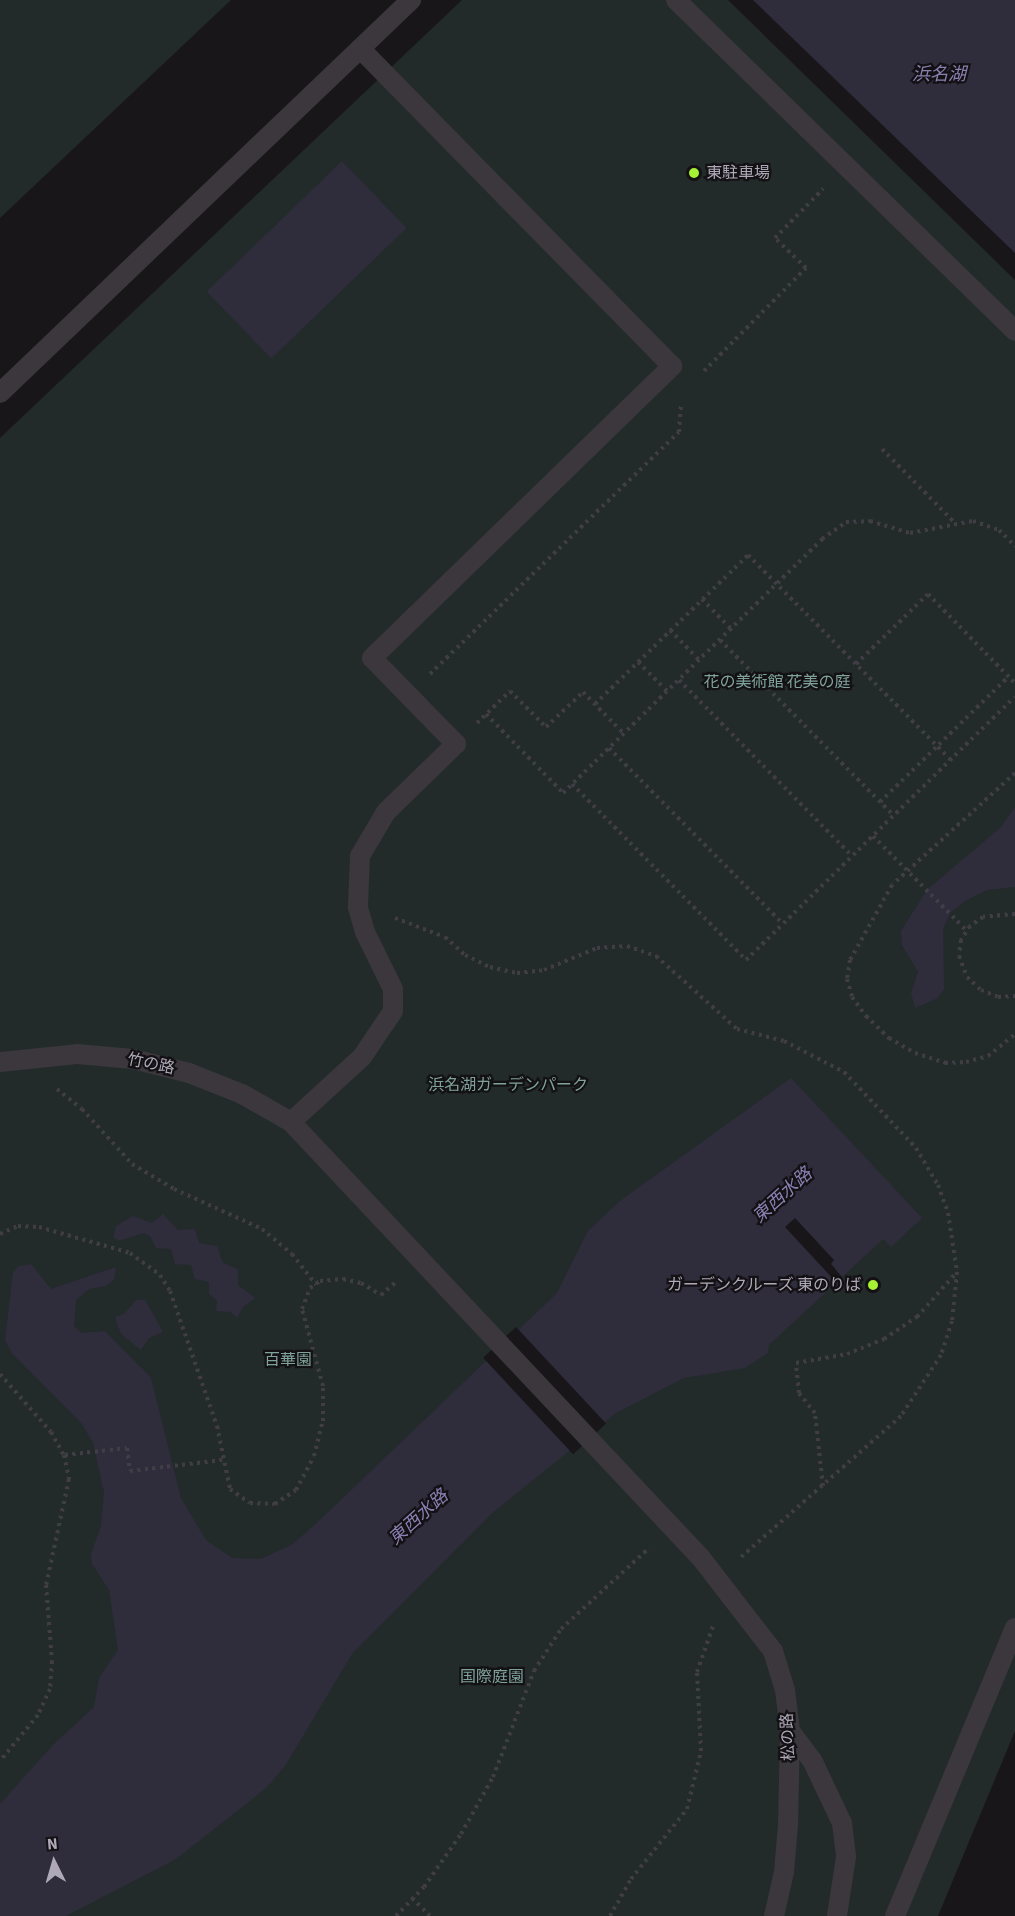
<!DOCTYPE html>
<html>
<head>
<meta charset="utf-8">
<style>
  body { margin:0 }
  #map { position:relative; width:1015px; height:1916px; overflow:hidden; background:#181618; font-family:"Source Sans 3","Noto Sans JP",sans-serif }
  div>[style] { position:absolute }
  .green>* { inset:0; background:#222b2a }
  .water>* { inset:0; background:#2f2c3c; transform-origin:0 0 }
  .pier>* { inset:0; background:#181618; transform-origin:0 0 }
  .path>* { height:4px; margin-top:-2px; transform-origin:0; background:repeating-linear-gradient(90deg,#413d44 0 3px,transparent 0 7.5px) }
  .service>* { height:20px; margin:-10px; padding:0 10px; transform-origin:10px; border-radius:10px; background:#3b373d }
  .dots>* { width:16px; height:16px; translate:-50% -50%; box-sizing:border-box; border:3px solid #131113; border-radius:50% }
  span { translate:-50% -50%; white-space:nowrap; text-align:center; line-height:1.15; -webkit-text-stroke:4.5px #131113; paint-order:stroke }
  .poi-label { font-size:16px; color:#afa8b8 }
  .left { translate:0 -50%; text-align:left }
  .right { translate:-100% -50%; text-align:right }
  .park-label { font-size:16px; color:#7fa39c }
  .street-label { font-size:16px; color:#afa8b8 }
  .water-label { font-size:18px; color:#8a80b3; font-style:italic }
  .north { position:absolute; left:24px; top:1832px; width:60px; height:60px; -webkit-text-stroke:4px #131113; paint-order:stroke; rotate:355deg; font-size:16px; font-weight:700; line-height:24px; text-align:center; color:#afa8b8 }
  .north::after { content:''; display:block; margin:auto; width:21px; height:27px; background:#afa8b8; clip-path:polygon(50% 0,100% 100%,50% 72%,0 100%) }
</style>
</head>
<body>
<div id="map">
  <div class="green">
    <i style="clip-path:polygon(0 0,231px 0,0 218px)"></i>
    <i style="clip-path:polygon(462px 0,728px 0,1015px 280px,1015px 1731px,938px 1916px,0 1916px,0 438px)"></i>
  </div>
  <div class="water">
    <i style="clip-path:polygon(753px 0,1015px 0,1015px 253px)"></i>
    <i style="left:342px;top:161px;width:93px;height:188px;rotate:46deg"></i>
    <i style="clip-path:polygon(1015px 807px,1015px 887px,987px 890px,965px 901px,950px 913px,943px 929px,944px 989px,938px 998px,915px 1008px,911px 993px,918px 972px,902px 945px,901px 931px,927px 890px,1001px 827px)"></i>
    <i style="clip-path:polygon(791px 1078px,922px 1218px,891px 1247px,883px 1239px,769px 1345px,768px 1353px,745px 1368px,684px 1378px,616px 1413px,491px 1514px,352px 1654px,285px 1766px,266px 1788px,176px 1859px,66px 1916px,0 1916px,0 1804px,54px 1744px,94px 1707px,99px 1678px,118px 1650px,109px 1590px,92px 1564px,91px 1555px,101px 1526px,104px 1492px,93px 1443px,82px 1424px,12px 1353px,5px 1340px,13px 1273px,18px 1266px,31px 1264px,51px 1289px,116px 1267px,114px 1280px,106px 1286px,89px 1289px,76px 1300px,74px 1326px,81px 1333px,105px 1331px,151px 1378px,181px 1498px,206px 1540px,232px 1558px,261px 1559px,293px 1544px,321px 1519px,557px 1293px,588px 1231px,620px 1201px)"></i>
    <i style="clip-path:polygon(163px 1214px,178px 1230px,195px 1229px,199px 1243px,217px 1246px,223px 1263px,238px 1269px,238px 1285px,255px 1298px,243px 1307px,237px 1318px,231px 1312px,216px 1311px,217px 1300px,209px 1294px,209px 1282px,195px 1279px,191px 1265px,175px 1264px,171px 1249px,156px 1248px,150px 1236px,144px 1233px,118px 1241px,113px 1237px,116px 1226px,133px 1216px,152px 1223px)"></i>
    <i style="clip-path:polygon(136px 1300px,145px 1300px,163px 1332px,149px 1338px,141px 1350px,121px 1334px,115px 1317px,124px 1314px)"></i>
  </div>
  <div class="pier">
    <i style="clip-path:polygon(795px 1218px,834px 1260px,831px 1264px,842px 1277px,836px 1282px,785px 1227px)"></i>
    <i style="left:516px;top:1327px;width:132px;height:45px;rotate:47deg"></i>
  </div>
  <div class="path">
    <i style="left:704px;top:371px;width:145px;rotate:-45.3deg"></i>
    <i style="left:806px;top:268px;width:43px;rotate:-135.9deg"></i>
    <i style="left:775px;top:238px;width:69px;rotate:-45.6deg"></i>
    <i style="left:882px;top:449px;width:104px;rotate:45.4deg"></i>
    <i style="left:702px;top:599px;width:42px;rotate:46deg"></i>
    <i style="left:670px;top:630px;width:42px;rotate:46deg"></i>
    <i style="left:720px;top:640px;width:247px;rotate:45.3deg"></i>
    <i style="left:638px;top:662px;width:41px;rotate:45deg"></i>
    <i style="left:856px;top:664px;width:100px;rotate:-44.2deg"></i>
    <i style="left:928px;top:594px;width:124px;rotate:45.7deg"></i>
    <i style="left:430px;top:674px;width:347px;rotate:-44.2deg"></i>
    <i style="left:679px;top:432px;width:30px;rotate:-86deg"></i>
    <i style="left:679px;top:680px;width:247px;rotate:45.5deg"></i>
    <i style="left:595px;top:704px;width:214px;rotate:-44.2deg"></i>
    <i style="left:748px;top:555px;width:289px;rotate:45.3deg"></i>
    <i style="left:486px;top:714px;width:110px;rotate:45.7deg"></i>
    <i style="left:563px;top:793px;width:363px;rotate:-44.4deg"></i>
    <i style="left:822px;top:539px;width:29px;rotate:-35deg"></i>
    <i style="left:846px;top:522px;width:24px;rotate:-2deg"></i>
    <i style="left:870px;top:521px;width:42px;rotate:16.7deg"></i>
    <i style="left:910px;top:533px;width:64px;rotate:-10.8deg"></i>
    <i style="left:973px;top:521px;width:28px;rotate:19deg"></i>
    <i style="left:999px;top:530px;width:23px;rotate:45deg"></i>
    <i style="left:477px;top:723px;width:46px;rotate:-44.1deg"></i>
    <i style="left:510px;top:691px;width:51px;rotate:45deg"></i>
    <i style="left:546px;top:727px;width:51px;rotate:-43.4deg"></i>
    <i style="left:583px;top:692px;width:59px;rotate:45.7deg"></i>
    <i style="left:609px;top:748px;width:247px;rotate:45.3deg"></i>
    <i style="left:1015px;top:773px;width:166px;rotate:137.7deg"></i>
    <i style="left:892px;top:885px;width:86px;rotate:119.2deg"></i>
    <i style="left:850px;top:960px;width:19px;rotate:99deg"></i>
    <i style="left:847px;top:979px;width:19px;rotate:74deg"></i>
    <i style="left:852px;top:997px;width:24px;rotate:54deg"></i>
    <i style="left:866px;top:1016px;width:32px;rotate:44deg"></i>
    <i style="left:889px;top:1038px;width:30px;rotate:30deg"></i>
    <i style="left:915px;top:1053px;width:32px;rotate:18deg"></i>
    <i style="left:945px;top:1063px;width:21px;rotate:-3deg"></i>
    <i style="left:966px;top:1062px;width:23px;rotate:-15deg"></i>
    <i style="left:988px;top:1056px;width:35px;rotate:-39deg"></i>
    <i style="left:572px;top:784px;width:247px;rotate:45.3deg"></i>
    <i style="left:746px;top:960px;width:376px;rotate:-44.4deg"></i>
    <i style="left:880px;top:802px;width:179px;rotate:-44.3deg"></i>
    <i style="left:873px;top:836px;width:134px;rotate:45.3deg"></i>
    <i style="left:1015px;top:914px;width:32px;rotate:175deg"></i>
    <i style="left:983px;top:917px;width:16px;rotate:145deg"></i>
    <i style="left:970px;top:926px;width:17px;rotate:123deg"></i>
    <i style="left:961px;top:940px;width:16px;rotate:97deg"></i>
    <i style="left:959px;top:956px;width:22px;rotate:69deg"></i>
    <i style="left:967px;top:977px;width:19px;rotate:43deg"></i>
    <i style="left:981px;top:990px;width:18px;rotate:22deg"></i>
    <i style="left:998px;top:997px;width:17px;rotate:-3deg"></i>
    <i style="left:395px;top:918px;width:53px;rotate:20.8deg"></i>
    <i style="left:445px;top:937px;width:27px;rotate:42deg"></i>
    <i style="left:465px;top:955px;width:28px;rotate:26deg"></i>
    <i style="left:490px;top:967px;width:28px;rotate:13deg"></i>
    <i style="left:517px;top:973px;width:27px;rotate:-6deg"></i>
    <i style="left:544px;top:970px;width:57px;rotate:-22.5deg"></i>
    <i style="left:597px;top:948px;width:30px;rotate:-4deg"></i>
    <i style="left:627px;top:946px;width:31px;rotate:19deg"></i>
    <i style="left:656px;top:956px;width:109px;rotate:42deg"></i>
    <i style="left:737px;top:1029px;width:49px;rotate:14.3deg"></i>
    <i style="left:784px;top:1041px;width:68px;rotate:27.3deg"></i>
    <i style="left:844px;top:1072px;width:105px;rotate:46.5deg"></i>
    <i style="left:916px;top:1148px;width:43px;rotate:59.3deg"></i>
    <i style="left:938px;top:1185px;width:30px;rotate:70deg"></i>
    <i style="left:948px;top:1213px;width:60px;rotate:81.3deg"></i>
    <i style="left:957px;top:1272px;width:49px;rotate:95.8deg"></i>
    <i style="left:952px;top:1321px;width:36px;rotate:108deg"></i>
    <i style="left:941px;top:1355px;width:73px;rotate:123.3deg"></i>
    <i style="left:901px;top:1416px;width:215px;rotate:138.6deg"></i>
    <i style="left:57px;top:1089px;width:32px;rotate:39deg"></i>
    <i style="left:82px;top:1109px;width:74px;rotate:47.7deg"></i>
    <i style="left:132px;top:1164px;width:49px;rotate:30.8deg"></i>
    <i style="left:174px;top:1189px;width:97px;rotate:24.4deg"></i>
    <i style="left:262px;top:1229px;width:39px;rotate:40deg"></i>
    <i style="left:292px;top:1254px;width:39px;rotate:52deg"></i>
    <i style="left:0;top:1234px;width:20px;rotate:-24deg"></i>
    <i style="left:18px;top:1226px;width:21px;rotate:3deg"></i>
    <i style="left:39px;top:1227px;width:95px;rotate:15.9deg"></i>
    <i style="left:130px;top:1253px;width:37px;rotate:36deg"></i>
    <i style="left:160px;top:1275px;width:19px;rotate:58deg"></i>
    <i style="left:170px;top:1291px;width:143px;rotate:70.8deg"></i>
    <i style="left:217px;top:1426px;width:64px;rotate:78.3deg"></i>
    <i style="left:230px;top:1489px;width:24px;rotate:35deg"></i>
    <i style="left:250px;top:1503px;width:25px;rotate:2deg"></i>
    <i style="left:275px;top:1504px;width:25px;rotate:-34deg"></i>
    <i style="left:296px;top:1490px;width:38px;rotate:-62deg"></i>
    <i style="left:314px;top:1456px;width:36px;rotate:-76deg"></i>
    <i style="left:323px;top:1421px;width:35px;rotate:-90deg"></i>
    <i style="left:323px;top:1386px;width:80px;rotate:-105.3deg"></i>
    <i style="left:302px;top:1309px;width:22px;rotate:-69deg"></i>
    <i style="left:310px;top:1288px;width:12px;rotate:-35deg"></i>
    <i style="left:320px;top:1281px;width:23px;rotate:-5deg"></i>
    <i style="left:343px;top:1279px;width:18px;rotate:13deg"></i>
    <i style="left:361px;top:1283px;width:23px;rotate:31deg"></i>
    <i style="left:381px;top:1295px;width:20px;rotate:-41deg"></i>
    <i style="left:0;top:1374px;width:77px;rotate:48.7deg"></i>
    <i style="left:51px;top:1432px;width:26px;rotate:61deg"></i>
    <i style="left:64px;top:1455px;width:25px;rotate:78deg"></i>
    <i style="left:69px;top:1479px;width:108px;rotate:102.2deg"></i>
    <i style="left:46px;top:1585px;width:76px;rotate:85.5deg"></i>
    <i style="left:52px;top:1661px;width:28px;rotate:94deg"></i>
    <i style="left:50px;top:1689px;width:29px;rotate:115deg"></i>
    <i style="left:38px;top:1715px;width:60px;rotate:129.6deg"></i>
    <i style="left:65px;top:1455px;width:62px;rotate:-6.4deg"></i>
    <i style="left:127px;top:1448px;width:23px;rotate:83deg"></i>
    <i style="left:130px;top:1471px;width:93px;rotate:-6.8deg"></i>
    <i style="left:823px;top:1486px;width:73px;rotate:-96.3deg"></i>
    <i style="left:815px;top:1413px;width:26px;rotate:-129deg"></i>
    <i style="left:799px;top:1393px;width:30px;rotate:-96deg"></i>
    <i style="left:796px;top:1363px;width:52px;rotate:-10deg"></i>
    <i style="left:847px;top:1354px;width:40px;rotate:-22deg"></i>
    <i style="left:884px;top:1339px;width:40px;rotate:-34deg"></i>
    <i style="left:917px;top:1317px;width:60px;rotate:-48.4deg"></i>
    <i style="left:412px;top:1898px;width:25px;rotate:45deg"></i>
    <i style="left:396px;top:1916px;width:40px;rotate:-46deg"></i>
    <i style="left:424px;top:1887px;width:65px;rotate:-55.1deg"></i>
    <i style="left:461px;top:1834px;width:65px;rotate:-60.7deg"></i>
    <i style="left:493px;top:1777px;width:114px;rotate:-68.9deg"></i>
    <i style="left:534px;top:1671px;width:50px;rotate:-57.3deg"></i>
    <i style="left:561px;top:1629px;width:120px;rotate:-42.6deg"></i>
    <i style="left:610px;top:1916px;width:43px;rotate:-60.4deg"></i>
    <i style="left:631px;top:1879px;width:90px;rotate:-51.3deg"></i>
    <i style="left:687px;top:1809px;width:60px;rotate:-76.4deg"></i>
    <i style="left:701px;top:1751px;width:79px;rotate:-92.9deg"></i>
    <i style="left:697px;top:1672px;width:49px;rotate:-70.8deg"></i>
  </div>
  <div class="service">
    <i style="left:676px;top:0;width:474px;rotate:44.3deg"></i>
    <i style="left:0;top:393px;width:569px;rotate:-43.72deg"></i>
    <i style="left:0;top:1062px;width:77px;rotate:-5.9deg"></i>
    <i style="left:77px;top:1054px;width:56px;rotate:5.1deg"></i>
    <i style="left:133px;top:1059px;width:58px;rotate:14deg"></i>
    <i style="left:189px;top:1073px;width:57px;rotate:21.6deg"></i>
    <i style="left:242px;top:1094px;width:56px;rotate:29.7deg"></i>
    <i style="left:291px;top:1122px;width:598px;rotate:46.76deg"></i>
    <i style="left:701px;top:1558px;width:118px;rotate:52.3deg"></i>
    <i style="left:773px;top:1651px;width:41px;rotate:72.9deg"></i>
    <i style="left:785px;top:1690px;width:41px;rotate:83deg"></i>
    <i style="left:790px;top:1731px;width:94px;rotate:91.2deg"></i>
    <i style="left:788px;top:1825px;width:47px;rotate:94.9deg"></i>
    <i style="left:784px;top:1872px;width:45px;rotate:102.8deg"></i>
    <i style="left:291px;top:1122px;width:96px;rotate:-42.5deg"></i>
    <i style="left:362px;top:1057px;width:55px;rotate:-56deg"></i>
    <i style="left:393px;top:1011px;width:22px;rotate:-90deg"></i>
    <i style="left:393px;top:989px;width:64px;rotate:-116.2deg"></i>
    <i style="left:365px;top:932px;width:26px;rotate:-106deg"></i>
    <i style="left:358px;top:907px;width:51px;rotate:-87.8deg"></i>
    <i style="left:360px;top:856px;width:51px;rotate:-59.4deg"></i>
    <i style="left:386px;top:812px;width:98px;rotate:-44.2deg"></i>
    <i style="left:456px;top:744px;width:120px;rotate:-134.3deg"></i>
    <i style="left:372px;top:658px;width:419px;rotate:-44.2deg"></i>
    <i style="left:672px;top:366px;width:445px;rotate:-134.5deg"></i>
    <i style="left:790px;top:1731px;width:39px;rotate:53deg"></i>
    <i style="left:813px;top:1762px;width:68px;rotate:64.6deg"></i>
    <i style="left:842px;top:1823px;width:34px;rotate:83deg"></i>
    <i style="left:846px;top:1857px;width:60px;rotate:98.7deg"></i>
    <i style="left:895px;top:1916px;width:312px;rotate:-67.4deg"></i>
  </div>
  <div class="dots">
    <i style="left:694px;top:173px;background:#a5f235"></i>
    <i style="left:873px;top:1285px;background:#a5f235"></i>
  </div>
  <div class="poi-label">
    <span class="left" style="left:706px;top:173px">東駐車場</span>
    <span class="right" style="left:861px;top:1285px">ガーデンクルーズ 東のりば</span>
  </div>
  <div class="park-label">
    <span style="left:777px;top:682px">花の美術館 花美の庭</span>
    <span style="left:508px;top:1085px">浜名湖ガーデンパーク</span>
    <span style="left:288px;top:1360px">百華園</span>
    <span style="left:492px;top:1677px">国際庭園</span>
  </div>
  <div class="street-label">
    <span style="left:151px;top:1064px;rotate:12deg">竹の路</span>
    <span style="left:788px;top:1737px;rotate:-92deg">松の路</span>
  </div>
  <div class="water-label">
    <span style="left:939px;top:75px">浜名湖</span>
    <span style="left:783px;top:1196px;rotate:-42deg">東西水路</span>
    <span style="left:419px;top:1518px;rotate:-42deg">東西水路</span>
  </div>
  <div class="north">N</div>
</div>
</body>
</html>
